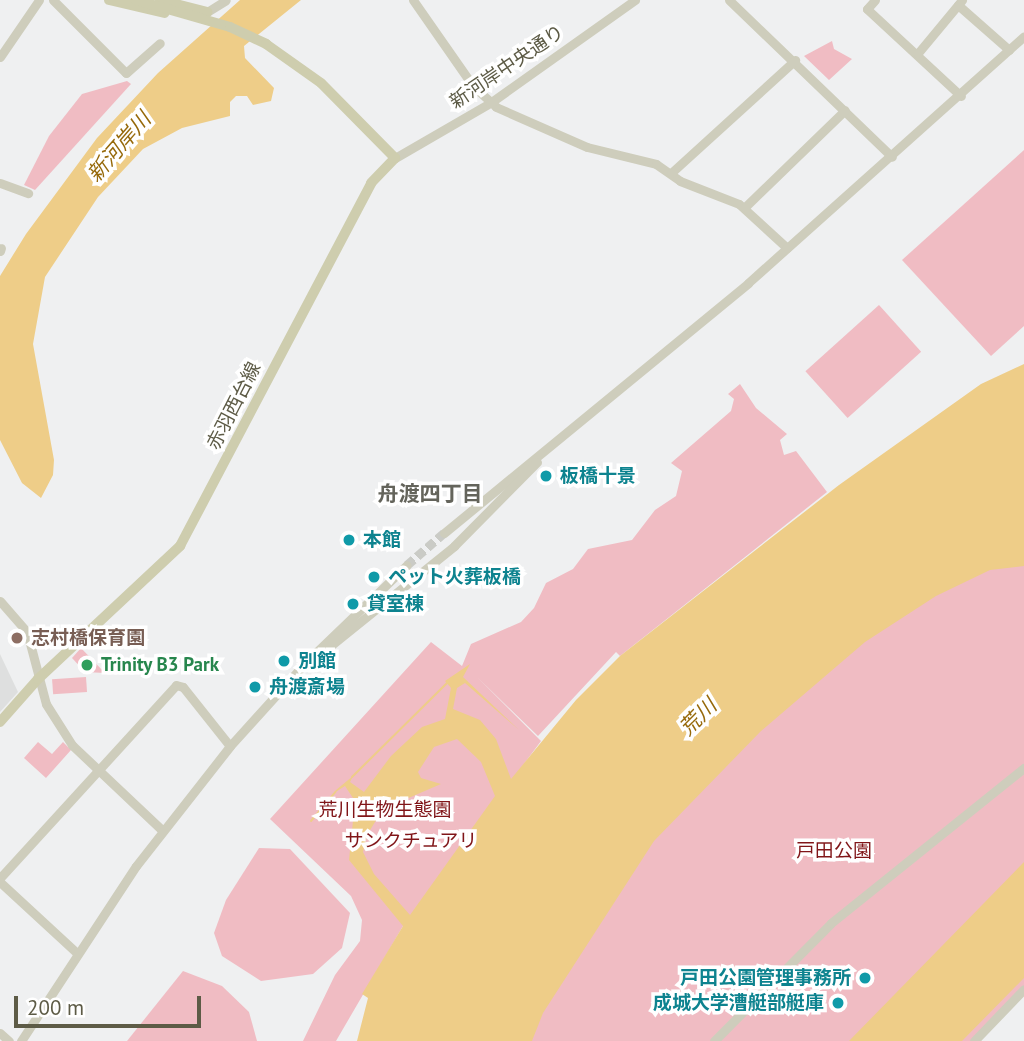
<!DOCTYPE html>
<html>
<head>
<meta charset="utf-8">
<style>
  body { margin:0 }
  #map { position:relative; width:1024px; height:1041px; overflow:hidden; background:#eff0f1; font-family:"PT Sans","Noto Sans JP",sans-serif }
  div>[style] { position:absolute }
  .education>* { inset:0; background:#dedfdf }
  .green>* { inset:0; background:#f0bcc3; transform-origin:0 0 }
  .water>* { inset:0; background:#eecd88 }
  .stream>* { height:2px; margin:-1px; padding:0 1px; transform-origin:1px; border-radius:1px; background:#eecd88 }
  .minor-tunnel>* { height:9px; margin-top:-4.5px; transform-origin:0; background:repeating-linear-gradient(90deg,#cacbc6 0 9px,transparent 0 13.5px) }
  .minor>* { height:9px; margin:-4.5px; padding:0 4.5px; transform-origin:4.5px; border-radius:4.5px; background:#cecdbc }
  .major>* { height:10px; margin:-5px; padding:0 5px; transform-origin:5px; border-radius:5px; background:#cecdae }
  .major-bridge>* { height:10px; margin:-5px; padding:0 5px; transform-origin:5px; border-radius:5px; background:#cecdae }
  .dots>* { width:19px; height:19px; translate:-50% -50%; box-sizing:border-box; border:4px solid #fff; border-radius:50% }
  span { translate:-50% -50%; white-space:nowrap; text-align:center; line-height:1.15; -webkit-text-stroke:7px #fff; paint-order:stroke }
  .street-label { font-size:19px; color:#5d5b46 }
  .culture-label { font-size:19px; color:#0d838f; font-weight:700 }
  .left { translate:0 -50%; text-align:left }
  .right { translate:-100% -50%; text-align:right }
  .education-label { font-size:19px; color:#785e54; font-weight:700 }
  .leisure-label { font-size:19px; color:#27864d; font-weight:700 }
  .park-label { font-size:19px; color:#801518 }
  .water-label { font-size:21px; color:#96690a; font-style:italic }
  .neighbourhood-label { font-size:21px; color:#64645b; font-weight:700 }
  .scale { position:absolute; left:14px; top:996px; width:187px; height:32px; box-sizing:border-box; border:4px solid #5d5b46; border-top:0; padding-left:9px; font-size:21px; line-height:24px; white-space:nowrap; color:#5d5b46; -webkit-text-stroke:5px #fff; paint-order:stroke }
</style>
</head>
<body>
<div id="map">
  <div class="education">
    <i style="clip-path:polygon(0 654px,18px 692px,0 712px)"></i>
  </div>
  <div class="green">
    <i style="clip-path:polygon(832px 41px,834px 49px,852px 59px,829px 80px,804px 56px)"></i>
    <i style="clip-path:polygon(127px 81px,131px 84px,35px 190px,24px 185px,49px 136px,82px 94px)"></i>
    <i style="clip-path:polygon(1024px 150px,1024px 326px,991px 356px,902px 260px)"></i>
    <i style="left:879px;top:305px;width:63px;height:99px;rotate:48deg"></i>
    <i style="clip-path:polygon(740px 384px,756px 408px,787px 434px,780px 440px,784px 455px,796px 451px,827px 492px,620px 656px,616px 652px,538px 736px,477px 677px,541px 741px,403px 926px,336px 1041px,303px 1041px,335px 975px,360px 941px,362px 920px,351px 896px,270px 819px,431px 642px,462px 666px,471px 644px,521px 622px,534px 608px,546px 583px,573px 569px,588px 549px,632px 540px,655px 510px,676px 496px,682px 471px,671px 463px,731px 411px,734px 399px,728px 394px)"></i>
    <i style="clip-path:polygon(1024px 463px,1024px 989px,974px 1041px,442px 1041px)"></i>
    <i style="clip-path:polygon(81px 648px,105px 673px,85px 672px,72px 658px)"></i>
    <i style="left:86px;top:677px;width:15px;height:34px;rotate:86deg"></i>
    <i style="clip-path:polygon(38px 742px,52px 754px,63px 742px,71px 750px,46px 778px,24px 758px)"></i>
    <i style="clip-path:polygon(259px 848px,290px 849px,350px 913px,342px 948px,313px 974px,261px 981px,222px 956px,214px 933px,226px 900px)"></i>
    <i style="clip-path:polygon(183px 971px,222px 986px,249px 1012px,257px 1041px,127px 1041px)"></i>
  </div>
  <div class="water">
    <i style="clip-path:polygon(240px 0,301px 0,244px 46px,245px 58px,274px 88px,271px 101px,253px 105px,247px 96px,236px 96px,230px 102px,230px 116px,182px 128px,143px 149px,98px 197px,45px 277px,33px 344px,54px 460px,53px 475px,41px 498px,22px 483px,0 440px,0 276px,26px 234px,97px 138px,158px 73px)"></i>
    <i style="clip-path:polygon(evenodd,1024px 364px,1024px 566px,990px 570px,936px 596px,865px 642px,761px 731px,654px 841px,543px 1013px,532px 1041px,357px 1041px,368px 998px,362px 994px,403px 926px,349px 860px,355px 801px,345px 786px,334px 793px,336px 790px,353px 776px,350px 782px,364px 792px,391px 756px,422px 727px,445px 719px,451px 688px,445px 681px,470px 664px,463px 677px,519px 730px,465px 683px,457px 688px,453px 709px,480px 720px,496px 739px,511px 779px,576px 700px,620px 656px,839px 485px,981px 384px,1024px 364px,457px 739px,481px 762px,495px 796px,410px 915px,374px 874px,363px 852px,367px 835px,383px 809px,441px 784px,421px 778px,418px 772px,434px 747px,457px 739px)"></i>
    <i style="clip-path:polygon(1024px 862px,1024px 978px,962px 1041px,849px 1041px)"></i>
  </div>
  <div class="stream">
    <i style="left:352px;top:777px;width:134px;rotate:-44.7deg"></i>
    <i style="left:311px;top:821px;width:38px;rotate:-50deg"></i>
  </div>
  <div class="minor-tunnel">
    <i style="left:407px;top:565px;width:49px;rotate:-40.9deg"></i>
  </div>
  <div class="minor">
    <i style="left:53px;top:0;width:103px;rotate:45deg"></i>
    <i style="left:126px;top:73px;width:45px;rotate:-41.4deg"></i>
    <i style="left:413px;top:0;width:105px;rotate:55.1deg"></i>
    <i style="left:473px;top:86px;width:31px;rotate:42deg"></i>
    <i style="left:496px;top:107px;width:99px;rotate:23.7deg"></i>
    <i style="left:587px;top:147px;width:71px;rotate:13.8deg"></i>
    <i style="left:656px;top:164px;width:29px;rotate:35deg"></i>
    <i style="left:680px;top:181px;width:63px;rotate:21.3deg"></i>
    <i style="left:739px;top:204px;width:65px;rotate:42.5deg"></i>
    <i style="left:729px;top:0;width:226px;rotate:43.9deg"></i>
    <i style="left:875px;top:0;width:12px;rotate:132deg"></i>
    <i style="left:867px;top:9px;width:128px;rotate:42.8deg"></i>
    <i style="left:958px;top:5px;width:68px;rotate:41.4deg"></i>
    <i style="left:207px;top:12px;width:22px;rotate:-32deg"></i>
    <i style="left:918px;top:53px;width:69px;rotate:-50.3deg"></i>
    <i style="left:0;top:57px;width:69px;rotate:-55.6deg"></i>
    <i style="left:395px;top:158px;width:110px;rotate:-30.1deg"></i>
    <i style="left:490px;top:103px;width:178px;rotate:-35.4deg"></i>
    <i style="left:671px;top:173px;width:168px;rotate:-42.3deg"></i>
    <i style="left:0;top:183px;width:30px;rotate:20deg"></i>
    <i style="left:745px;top:207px;width:139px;rotate:-44.1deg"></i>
    <i style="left:0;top:251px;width:3px;rotate:-72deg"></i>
    <i style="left:444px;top:533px;width:394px;rotate:-39.4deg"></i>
    <i style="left:748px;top:283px;width:370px;rotate:-41.8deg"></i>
    <i style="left:0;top:601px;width:41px;rotate:48.9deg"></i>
    <i style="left:27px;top:632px;width:74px;rotate:75.2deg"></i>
    <i style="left:46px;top:704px;width:49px;rotate:57.6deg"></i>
    <i style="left:72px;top:745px;width:125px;rotate:43.4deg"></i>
    <i style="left:329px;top:647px;width:161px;rotate:-38.9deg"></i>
    <i style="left:454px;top:546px;width:118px;rotate:-45.3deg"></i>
    <i style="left:0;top:878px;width:261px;rotate:-47.6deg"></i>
    <i style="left:176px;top:685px;width:7px;rotate:16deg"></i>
    <i style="left:183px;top:687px;width:75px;rotate:51.5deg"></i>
    <i style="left:0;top:882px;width:105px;rotate:42.7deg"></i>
    <i style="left:0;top:1033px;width:12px;rotate:42deg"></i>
    <i style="left:21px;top:1041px;width:209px;rotate:-56.7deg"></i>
    <i style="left:136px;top:866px;width:152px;rotate:-51.9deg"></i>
    <i style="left:230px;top:746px;width:112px;rotate:-47.9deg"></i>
    <i style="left:305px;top:663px;width:141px;rotate:-43.9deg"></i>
    <i style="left:714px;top:1041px;width:166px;rotate:-45.2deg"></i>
    <i style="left:831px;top:923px;width:248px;rotate:-38.8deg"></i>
    <i style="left:974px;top:1041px;width:72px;rotate:-46.1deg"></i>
  </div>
  <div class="major">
    <i style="left:109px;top:0;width:57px;rotate:13.1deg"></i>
    <i style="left:160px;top:0;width:49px;rotate:14.3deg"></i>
    <i style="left:0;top:722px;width:57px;rotate:-48.5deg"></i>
    <i style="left:38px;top:679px;width:195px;rotate:-43.1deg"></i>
    <i style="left:180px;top:546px;width:410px;rotate:-62.2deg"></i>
    <i style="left:371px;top:183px;width:35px;rotate:-46deg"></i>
    <i style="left:395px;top:158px;width:105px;rotate:-134.6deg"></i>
  </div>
  <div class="major-bridge">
    <i style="left:136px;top:0;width:98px;rotate:16deg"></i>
    <i style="left:230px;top:27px;width:40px;rotate:25deg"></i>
    <i style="left:266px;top:44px;width:67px;rotate:35.3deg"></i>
  </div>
  <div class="dots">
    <i style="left:546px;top:476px;background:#0f9aa8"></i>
    <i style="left:349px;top:540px;background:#0f9aa8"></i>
    <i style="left:374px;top:577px;background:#0f9aa8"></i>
    <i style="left:353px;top:604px;background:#0f9aa8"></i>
    <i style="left:17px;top:638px;background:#8d6e63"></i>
    <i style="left:284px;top:661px;background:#0f9aa8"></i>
    <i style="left:87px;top:665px;background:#2e9e5b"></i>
    <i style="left:255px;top:687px;background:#0f9aa8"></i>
    <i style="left:865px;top:978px;background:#0f9aa8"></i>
    <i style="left:838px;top:1003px;background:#0f9aa8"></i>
  </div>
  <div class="street-label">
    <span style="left:507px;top:67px;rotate:-34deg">新河岸中央通り</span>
    <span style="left:234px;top:406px;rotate:-63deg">赤羽西台線</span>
  </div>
  <div class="culture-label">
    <span class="left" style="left:560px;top:476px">板橋十景</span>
    <span class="left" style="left:363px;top:540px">本館</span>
    <span class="left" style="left:388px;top:577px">ペット火葬板橋</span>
    <span class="left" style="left:367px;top:604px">貸室棟</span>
    <span class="left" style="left:298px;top:661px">別館</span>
    <span class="left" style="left:269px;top:687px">舟渡斎場</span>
    <span class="right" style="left:851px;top:978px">戸田公園管理事務所</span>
    <span class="right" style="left:824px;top:1003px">成城大学漕艇部艇庫</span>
  </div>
  <div class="education-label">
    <span class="left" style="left:31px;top:638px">志村橋保育園</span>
  </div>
  <div class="leisure-label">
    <span class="left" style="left:101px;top:665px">Trinity B3 Park</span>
  </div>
  <div class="park-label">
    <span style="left:385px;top:810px">荒川生物生態園</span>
    <span style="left:411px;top:841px">サンクチュアリ</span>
    <span style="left:834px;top:851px">戸田公園</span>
  </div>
  <div class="water-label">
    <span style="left:119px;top:147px;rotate:-49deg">新河岸川</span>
    <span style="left:698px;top:717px;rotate:-45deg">荒川</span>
  </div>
  <div class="neighbourhood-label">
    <span style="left:430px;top:494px">舟渡四丁目</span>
  </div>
  <div class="scale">200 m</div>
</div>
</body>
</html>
